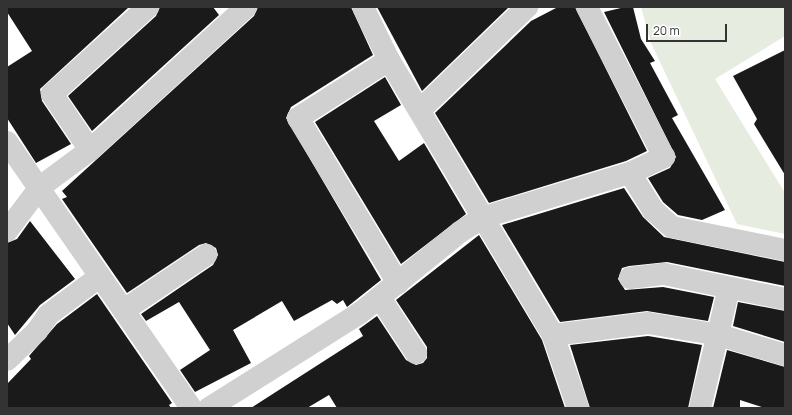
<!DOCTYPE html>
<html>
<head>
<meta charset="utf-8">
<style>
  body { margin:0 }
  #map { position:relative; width:792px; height:415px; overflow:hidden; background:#fff; font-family:Manrope,sans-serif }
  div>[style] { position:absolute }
  .green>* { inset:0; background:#e6ecdf }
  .building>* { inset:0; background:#1a1a1a }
  .minor>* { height:22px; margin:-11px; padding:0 11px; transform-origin:11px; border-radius:11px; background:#d0d0d0 }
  span { translate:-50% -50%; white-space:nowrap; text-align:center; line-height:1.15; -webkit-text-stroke:4px #fff; paint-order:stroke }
  .frame { position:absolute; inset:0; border:8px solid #333; pointer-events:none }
  .scale { position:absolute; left:646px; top:24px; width:81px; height:18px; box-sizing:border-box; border:2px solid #333; border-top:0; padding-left:5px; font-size:12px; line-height:14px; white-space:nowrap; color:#333; -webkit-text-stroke:3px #fff; paint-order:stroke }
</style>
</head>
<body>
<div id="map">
  <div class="green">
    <i style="clip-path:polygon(641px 7px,785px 7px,785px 36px,715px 79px,785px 193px,785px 234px,737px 224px,651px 43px)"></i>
  </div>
  <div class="building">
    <i style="clip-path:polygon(7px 7px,129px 7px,40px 89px,42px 101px,71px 144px,36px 163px,7px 118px,7px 67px,32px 51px,7px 12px)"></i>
    <i style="clip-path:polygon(160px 7px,213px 7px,219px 15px,92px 131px,68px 96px,156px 16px)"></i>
    <i style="clip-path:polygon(258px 7px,351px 7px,373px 55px,291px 107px,286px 118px,381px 280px,347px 307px,343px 300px,337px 304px,332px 300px,294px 321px,282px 301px,233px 330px,251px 363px,195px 392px,180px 370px,210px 350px,179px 302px,146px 321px,141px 314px,213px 265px,218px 255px,216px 248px,206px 243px,199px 245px,127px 293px,62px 199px,67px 197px,62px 191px,254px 16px)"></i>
    <i style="clip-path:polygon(377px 7px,509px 7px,422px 91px)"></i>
    <i style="clip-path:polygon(558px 7px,575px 7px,647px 151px,626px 161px,489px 203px,435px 113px,531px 21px)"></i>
    <i style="clip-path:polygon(625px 7px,633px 7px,641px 39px,655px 61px,650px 63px,678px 115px,672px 118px,725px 210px,702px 220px,678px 215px,663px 202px,648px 178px,670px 168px,676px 157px,604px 12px)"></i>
    <i style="clip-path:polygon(785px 50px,785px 175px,754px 124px,757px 119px,733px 76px)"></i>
    <i style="clip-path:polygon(385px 77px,401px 105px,374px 121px,399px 161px,424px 143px,466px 214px,401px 264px,315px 122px)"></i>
    <i style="clip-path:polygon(624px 188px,643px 217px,664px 237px,785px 262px,785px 286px,667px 262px,629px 266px,622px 268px,618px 279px,625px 290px,663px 287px,714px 297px,708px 321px,647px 311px,560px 322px,502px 225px)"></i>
    <i style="clip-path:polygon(30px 221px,75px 279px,40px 305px,15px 335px,7px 323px,7px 243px,17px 239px)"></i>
    <i style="clip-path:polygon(479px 235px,542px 340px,565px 408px,337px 408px,329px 395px,307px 408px,251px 408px,363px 336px,359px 329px,377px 316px,406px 360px,416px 365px,423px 363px,427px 358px,427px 347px,396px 300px)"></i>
    <i style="clip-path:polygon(97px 294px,172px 403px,169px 405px,171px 408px,7px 408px,7px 384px,31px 359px,29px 356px,57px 324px)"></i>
    <i style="clip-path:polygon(738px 302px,785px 311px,785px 342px,733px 326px)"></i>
    <i style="clip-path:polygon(648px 336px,702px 345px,688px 408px,590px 408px,570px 345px)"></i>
    <i style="clip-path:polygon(727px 350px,785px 367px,785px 408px,765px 408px,740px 400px,740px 408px,713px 408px)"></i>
  </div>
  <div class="minor">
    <i style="left:363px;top:7px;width:59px;rotate:63.9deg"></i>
    <i style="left:389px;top:60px;width:320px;rotate:59.2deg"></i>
    <i style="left:553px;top:335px;width:77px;rotate:71.1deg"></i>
    <i style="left:389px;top:60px;width:108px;rotate:147.5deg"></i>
    <i style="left:298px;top:118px;width:193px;rotate:58.8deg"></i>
    <i style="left:420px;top:110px;width:149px;rotate:-43.9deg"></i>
    <i style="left:7px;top:142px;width:323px;rotate:55.3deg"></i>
    <i style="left:90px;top:150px;width:68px;rotate:-124.2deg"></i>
    <i style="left:52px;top:94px;width:130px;rotate:-42.2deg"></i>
    <i style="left:630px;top:173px;width:44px;rotate:58.1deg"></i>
    <i style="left:653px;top:210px;width:25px;rotate:42deg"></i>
    <i style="left:672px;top:227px;width:115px;rotate:11.5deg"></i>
    <i style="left:7px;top:231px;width:55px;rotate:-53.1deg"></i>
    <i style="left:40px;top:187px;width:62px;rotate:-36.5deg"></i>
    <i style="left:90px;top:150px;width:212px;rotate:-42.5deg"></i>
    <i style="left:630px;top:278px;width:34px;rotate:-7deg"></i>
    <i style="left:664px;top:274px;width:124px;rotate:11.7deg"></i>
    <i style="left:380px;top:298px;width:66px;rotate:56.8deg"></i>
    <i style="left:124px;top:310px;width:99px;rotate:-33.9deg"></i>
    <i style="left:553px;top:335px;width:96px;rotate:-7.2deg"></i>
    <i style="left:648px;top:323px;width:72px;rotate:9.6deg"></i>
    <i style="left:719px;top:335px;width:69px;rotate:16.9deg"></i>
    <i style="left:7px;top:360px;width:42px;rotate:-44deg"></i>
    <i style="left:37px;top:331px;width:19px;rotate:-55deg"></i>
    <i style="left:48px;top:315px;width:64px;rotate:-36.7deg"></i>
    <i style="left:209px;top:408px;width:178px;rotate:-32.2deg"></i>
    <i style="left:360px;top:313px;width:129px;rotate:-39deg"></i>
    <i style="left:460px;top:232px;width:28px;rotate:-32deg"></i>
    <i style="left:484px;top:217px;width:152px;rotate:-16.8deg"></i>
    <i style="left:630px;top:173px;width:38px;rotate:-25deg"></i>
    <i style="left:664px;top:157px;width:169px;rotate:-117.2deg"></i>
    <i style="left:700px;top:408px;width:123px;rotate:-76.4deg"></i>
  </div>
  <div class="frame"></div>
  <div class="scale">20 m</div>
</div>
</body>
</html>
